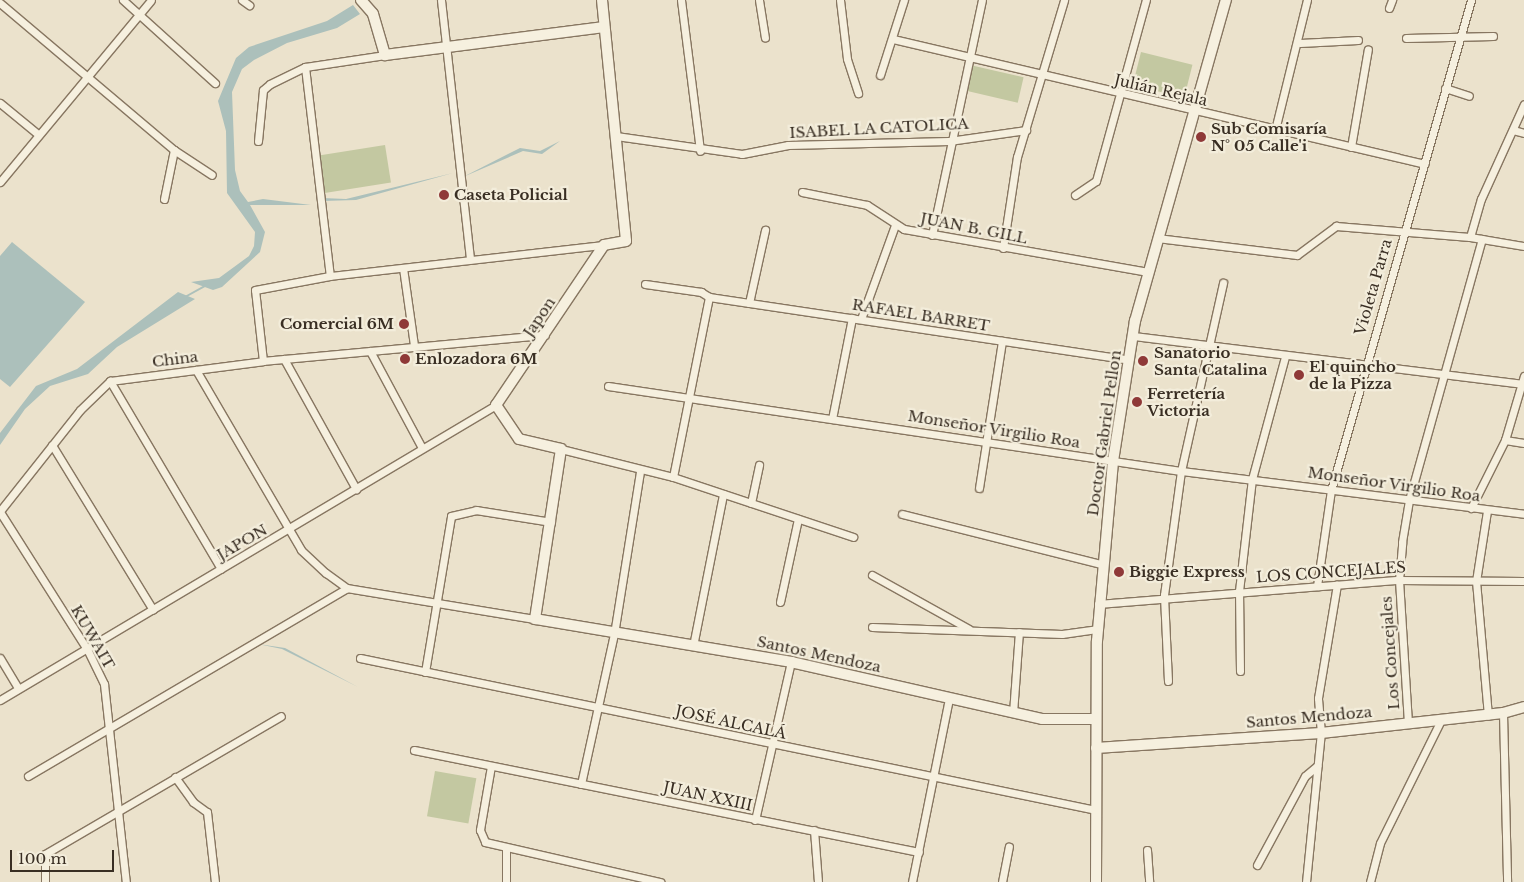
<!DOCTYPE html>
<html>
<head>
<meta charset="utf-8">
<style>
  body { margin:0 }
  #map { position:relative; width:1524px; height:882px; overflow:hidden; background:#ebe2cc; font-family:"Libre Baskerville",serif }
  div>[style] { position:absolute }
  .green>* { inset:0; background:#c3c8a1; transform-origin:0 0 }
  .water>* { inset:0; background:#acc0bb }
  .stream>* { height:2px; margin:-1px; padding:0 1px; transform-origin:1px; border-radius:1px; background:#acc0bb }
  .roads { filter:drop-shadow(1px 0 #877661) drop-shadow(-1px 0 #877661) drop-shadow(0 1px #877661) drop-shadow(0 -1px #877661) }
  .street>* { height:7px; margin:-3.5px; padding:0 3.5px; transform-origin:3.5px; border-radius:3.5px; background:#f6f0df }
  .secondary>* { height:10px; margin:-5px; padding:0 5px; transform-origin:5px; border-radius:5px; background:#f6f0df }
  .dots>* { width:14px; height:14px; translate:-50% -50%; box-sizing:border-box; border:2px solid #f3eddb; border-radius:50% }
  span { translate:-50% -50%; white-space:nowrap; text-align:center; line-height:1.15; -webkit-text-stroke:4.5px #f3eddb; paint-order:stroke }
  .street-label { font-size:15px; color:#392e23 }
  .poi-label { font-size:15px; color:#392e23; font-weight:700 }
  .left { translate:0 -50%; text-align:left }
  .right { translate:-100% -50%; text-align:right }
  .scale { position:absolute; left:10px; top:850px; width:104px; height:22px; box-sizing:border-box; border:2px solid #392e23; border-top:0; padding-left:6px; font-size:15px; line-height:18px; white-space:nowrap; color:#392e23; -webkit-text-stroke:4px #f3eddb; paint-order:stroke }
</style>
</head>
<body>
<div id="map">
  <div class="green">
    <i style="left:1141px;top:52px;width:53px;height:34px;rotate:14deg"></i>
    <i style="left:970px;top:65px;width:55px;height:26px;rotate:13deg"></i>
    <i style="left:385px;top:145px;width:38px;height:67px;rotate:81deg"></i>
    <i style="left:435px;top:771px;width:42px;height:46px;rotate:10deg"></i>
  </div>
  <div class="water">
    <i style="clip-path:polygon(353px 5px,360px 14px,337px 28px,287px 43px,254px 60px,242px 69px,232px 92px,235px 170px,240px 191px,248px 202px,263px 199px,311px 205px,250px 205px,265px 232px,260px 252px,222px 287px,213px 290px,191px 282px,219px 278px,249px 256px,254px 246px,255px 232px,227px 193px,226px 131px,218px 101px,236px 58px,249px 47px,327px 21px)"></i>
    <i style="clip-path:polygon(560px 141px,542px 154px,523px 151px,463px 177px,520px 148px,540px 151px)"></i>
    <i style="clip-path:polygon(453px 173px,356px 200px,322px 201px,322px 198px,346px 199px)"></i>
    <i style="clip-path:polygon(12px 242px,85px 302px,10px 387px,0 379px,0 256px)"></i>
    <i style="clip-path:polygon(178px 292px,195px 299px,117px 347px,88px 374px,50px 386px,25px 409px,0 445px,0 433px,36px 386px,77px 369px)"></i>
    <i style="clip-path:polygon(258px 644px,285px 648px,358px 687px,282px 649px)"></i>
  </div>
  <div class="stream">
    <i style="left:185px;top:297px;width:23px;rotate:-29deg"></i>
  </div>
  <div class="roads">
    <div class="street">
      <i style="left:123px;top:0;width:124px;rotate:42.1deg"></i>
      <i style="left:242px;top:0;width:9px;rotate:36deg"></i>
      <i style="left:441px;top:0;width:261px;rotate:83.6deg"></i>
      <i style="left:681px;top:0;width:152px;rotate:82.8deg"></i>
      <i style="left:759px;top:0;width:38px;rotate:81deg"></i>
      <i style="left:840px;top:0;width:59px;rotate:83.2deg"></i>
      <i style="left:847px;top:59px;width:36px;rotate:72deg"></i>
      <i style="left:0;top:3px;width:228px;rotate:40.2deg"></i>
      <i style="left:174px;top:150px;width:45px;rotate:33.3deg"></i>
      <i style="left:1389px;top:8px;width:9px;rotate:-69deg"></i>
      <i style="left:1406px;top:38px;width:87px;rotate:-1.3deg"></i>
      <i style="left:893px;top:39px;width:546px;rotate:13.22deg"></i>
      <i style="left:1300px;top:43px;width:58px;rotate:-3deg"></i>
      <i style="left:305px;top:67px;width:210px;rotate:83.2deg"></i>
      <i style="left:880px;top:75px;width:79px;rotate:-72.3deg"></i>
      <i style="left:1445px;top:88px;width:25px;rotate:18deg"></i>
      <i style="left:0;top:103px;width:50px;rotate:39.4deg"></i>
      <i style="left:1275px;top:130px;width:134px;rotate:-76.2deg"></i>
      <i style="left:1513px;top:130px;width:11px;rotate:15deg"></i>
      <i style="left:616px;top:136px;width:127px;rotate:8.1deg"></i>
      <i style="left:742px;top:154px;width:47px;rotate:-11.1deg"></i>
      <i style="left:788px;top:145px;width:161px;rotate:-1.4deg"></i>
      <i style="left:949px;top:141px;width:78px;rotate:-8.1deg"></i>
      <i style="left:258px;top:141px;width:51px;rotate:-84.4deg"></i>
      <i style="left:263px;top:90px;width:9px;rotate:-41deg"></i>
      <i style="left:270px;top:84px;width:39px;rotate:-26deg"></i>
      <i style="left:305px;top:67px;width:81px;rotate:-8.5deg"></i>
      <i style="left:1351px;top:147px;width:99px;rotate:-80.2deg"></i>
      <i style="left:0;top:182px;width:236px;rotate:-50.3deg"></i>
      <i style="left:802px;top:192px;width:66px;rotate:11.3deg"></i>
      <i style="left:867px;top:205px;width:44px;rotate:33deg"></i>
      <i style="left:904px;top:229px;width:248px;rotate:10deg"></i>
      <i style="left:1075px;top:195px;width:25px;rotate:-34deg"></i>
      <i style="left:1096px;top:181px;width:188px;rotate:-74.6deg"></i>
      <i style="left:164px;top:199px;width:50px;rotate:-78.5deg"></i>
      <i style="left:932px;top:235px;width:240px;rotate:-78deg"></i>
      <i style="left:1470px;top:237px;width:40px;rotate:-74deg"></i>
      <i style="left:1481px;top:199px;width:104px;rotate:-65.6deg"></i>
      <i style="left:1157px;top:238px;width:141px;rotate:6.9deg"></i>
      <i style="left:1297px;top:255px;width:49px;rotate:-36.6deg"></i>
      <i style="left:1336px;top:226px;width:134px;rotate:4.7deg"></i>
      <i style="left:1470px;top:237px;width:55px;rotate:9.5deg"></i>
      <i style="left:1003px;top:248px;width:92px;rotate:-81.3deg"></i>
      <i style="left:1017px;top:157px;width:164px;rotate:-73.3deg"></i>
      <i style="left:403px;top:268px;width:78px;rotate:81.9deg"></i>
      <i style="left:645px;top:284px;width:57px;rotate:8.1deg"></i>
      <i style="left:701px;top:292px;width:9px;rotate:32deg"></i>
      <i style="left:709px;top:297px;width:425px;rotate:8.5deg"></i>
      <i style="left:749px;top:303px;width:75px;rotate:-77.6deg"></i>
      <i style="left:861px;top:319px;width:100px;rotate:-70.1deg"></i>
      <i style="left:1133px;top:336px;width:392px;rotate:7deg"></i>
      <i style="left:370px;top:351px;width:110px;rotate:61.8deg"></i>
      <i style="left:284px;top:359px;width:149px;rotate:61deg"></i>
      <i style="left:263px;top:361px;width:71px;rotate:-96.4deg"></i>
      <i style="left:255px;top:290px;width:76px;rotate:-10.6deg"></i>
      <i style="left:330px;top:276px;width:276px;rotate:-6.5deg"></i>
      <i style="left:196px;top:370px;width:208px;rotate:59.7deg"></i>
      <i style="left:301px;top:550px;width:34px;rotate:43deg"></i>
      <i style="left:326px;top:573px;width:26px;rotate:36deg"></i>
      <i style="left:347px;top:588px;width:191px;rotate:9.4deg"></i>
      <i style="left:110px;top:381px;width:218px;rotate:59.4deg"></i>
      <i style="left:608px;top:386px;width:579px;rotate:8.44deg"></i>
      <i style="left:1181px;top:471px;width:346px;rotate:7.1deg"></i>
      <i style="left:832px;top:419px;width:103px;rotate:-78.8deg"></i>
      <i style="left:1505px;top:440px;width:19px;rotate:9deg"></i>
      <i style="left:52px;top:445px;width:193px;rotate:58.5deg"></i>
      <i style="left:561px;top:449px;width:115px;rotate:14deg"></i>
      <i style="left:673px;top:477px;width:190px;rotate:18.4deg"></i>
      <i style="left:673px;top:477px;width:184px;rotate:-78.7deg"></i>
      <i style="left:979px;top:488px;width:149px;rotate:-81.1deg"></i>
      <i style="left:751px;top:503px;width:39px;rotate:-78deg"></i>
      <i style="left:1471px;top:508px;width:76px;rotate:-63.4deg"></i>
      <i style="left:1505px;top:440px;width:67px;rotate:-73.5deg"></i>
      <i style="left:0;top:511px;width:129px;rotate:-51.6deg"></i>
      <i style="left:80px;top:410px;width:42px;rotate:-44deg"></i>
      <i style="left:110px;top:381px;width:154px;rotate:-7.4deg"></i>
      <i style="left:263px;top:361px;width:283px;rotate:-5.3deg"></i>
      <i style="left:1487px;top:511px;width:71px;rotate:98.9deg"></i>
      <i style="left:1476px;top:581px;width:135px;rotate:84.9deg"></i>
      <i style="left:0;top:512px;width:162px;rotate:57.6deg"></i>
      <i style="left:87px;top:649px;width:39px;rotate:64deg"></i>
      <i style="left:104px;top:684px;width:199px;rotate:83.7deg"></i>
      <i style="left:902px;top:514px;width:205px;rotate:14.1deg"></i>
      <i style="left:872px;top:575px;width:111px;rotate:29.1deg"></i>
      <i style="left:1317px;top:586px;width:97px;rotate:-81.7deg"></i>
      <i style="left:1331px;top:490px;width:510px;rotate:-74.05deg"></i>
      <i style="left:780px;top:602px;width:85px;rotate:-77.8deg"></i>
      <i style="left:1098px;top:604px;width:302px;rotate:-4.6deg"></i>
      <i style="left:1399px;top:580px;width:125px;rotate:0.5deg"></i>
      <i style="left:872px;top:627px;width:190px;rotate:2.1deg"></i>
      <i style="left:1062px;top:634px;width:35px;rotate:-8deg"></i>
      <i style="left:693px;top:646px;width:155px;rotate:-78.8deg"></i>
      <i style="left:0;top:658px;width:35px;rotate:59deg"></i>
      <i style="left:360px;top:658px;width:752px;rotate:11.67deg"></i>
      <i style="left:1240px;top:671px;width:80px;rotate:-90.7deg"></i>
      <i style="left:1239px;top:591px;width:113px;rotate:-83.4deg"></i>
      <i style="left:1252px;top:479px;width:126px;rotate:-74.9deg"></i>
      <i style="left:425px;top:672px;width:158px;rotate:-80.5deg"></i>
      <i style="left:451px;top:516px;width:26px;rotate:-13deg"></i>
      <i style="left:476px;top:510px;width:76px;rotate:9.1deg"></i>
      <i style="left:1168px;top:681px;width:86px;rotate:-92.7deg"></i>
      <i style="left:1164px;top:595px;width:125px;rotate:-82.2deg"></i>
      <i style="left:1181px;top:471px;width:193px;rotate:-77.4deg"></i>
      <i style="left:0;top:700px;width:577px;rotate:-30.74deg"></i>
      <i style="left:1013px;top:713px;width:81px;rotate:-85.8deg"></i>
      <i style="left:1503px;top:713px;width:169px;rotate:88.6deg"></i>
      <i style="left:1408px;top:723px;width:143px;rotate:-93.6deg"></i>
      <i style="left:1399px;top:580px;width:38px;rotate:-85deg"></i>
      <i style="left:1402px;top:542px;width:43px;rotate:-80.5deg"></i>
      <i style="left:1409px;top:500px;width:271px;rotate:-74.4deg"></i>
      <i style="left:414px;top:750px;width:515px;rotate:11.42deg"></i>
      <i style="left:491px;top:766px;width:65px;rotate:99.8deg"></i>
      <i style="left:480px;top:830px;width:13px;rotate:67deg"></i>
      <i style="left:485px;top:842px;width:180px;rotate:12.9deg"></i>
      <i style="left:28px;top:776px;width:370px;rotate:-30.5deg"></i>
      <i style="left:175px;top:777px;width:31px;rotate:54deg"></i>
      <i style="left:193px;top:802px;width:17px;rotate:36deg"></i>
      <i style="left:207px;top:812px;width:70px;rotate:83.5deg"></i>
      <i style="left:581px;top:784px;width:154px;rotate:-77.6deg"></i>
      <i style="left:614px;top:634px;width:164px;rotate:-80.9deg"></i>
      <i style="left:755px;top:820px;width:162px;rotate:-77.2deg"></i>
      <i style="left:814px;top:830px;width:52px;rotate:85.6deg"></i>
      <i style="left:506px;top:849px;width:33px;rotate:90deg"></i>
      <i style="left:1147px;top:850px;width:32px;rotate:86deg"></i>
      <i style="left:1257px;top:865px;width:101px;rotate:-61.7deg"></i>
      <i style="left:1305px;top:776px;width:16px;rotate:-40deg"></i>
      <i style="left:45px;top:882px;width:28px;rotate:-90deg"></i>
      <i style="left:45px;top:854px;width:273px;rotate:-30.3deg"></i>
      <i style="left:912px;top:882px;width:188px;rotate:-78.6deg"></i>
      <i style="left:1002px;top:882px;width:36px;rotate:-79deg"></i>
      <i style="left:1306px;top:882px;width:150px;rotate:-84.3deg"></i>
      <i style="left:1321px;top:733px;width:35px;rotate:-95deg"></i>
      <i style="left:1318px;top:698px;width:115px;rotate:-80.5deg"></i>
      <i style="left:1370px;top:882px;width:40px;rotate:-75.6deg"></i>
      <i style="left:1380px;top:843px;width:137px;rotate:-63.6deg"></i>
    </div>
    <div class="secondary">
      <i style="left:361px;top:0;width:18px;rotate:49deg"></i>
      <i style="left:373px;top:14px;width:43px;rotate:73.7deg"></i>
      <i style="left:385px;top:55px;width:221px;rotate:-7.3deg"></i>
      <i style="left:602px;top:0;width:242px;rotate:84.3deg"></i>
      <i style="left:626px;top:241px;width:22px;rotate:170deg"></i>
      <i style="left:604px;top:245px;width:193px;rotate:124deg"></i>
      <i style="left:496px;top:405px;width:41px;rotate:55.9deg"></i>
      <i style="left:519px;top:439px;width:43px;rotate:13.4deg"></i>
      <i style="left:561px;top:449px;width:172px;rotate:98.7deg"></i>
      <i style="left:535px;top:619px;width:260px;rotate:9.5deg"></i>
      <i style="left:791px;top:662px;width:257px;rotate:12.8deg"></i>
      <i style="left:1042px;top:719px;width:54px"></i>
      <i style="left:1096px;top:748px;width:225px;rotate:-3.8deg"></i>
      <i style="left:1321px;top:733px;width:183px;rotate:-6.3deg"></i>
      <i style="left:1503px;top:713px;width:22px;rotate:-16deg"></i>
      <i style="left:1096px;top:882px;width:241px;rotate:-89.8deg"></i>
      <i style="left:1097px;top:641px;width:181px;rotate:-84.9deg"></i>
      <i style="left:1113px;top:461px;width:142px;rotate:-81.1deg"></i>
      <i style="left:1135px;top:321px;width:334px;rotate:-74.2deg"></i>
    </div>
  </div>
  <div class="dots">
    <i style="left:1201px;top:137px;background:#8f3938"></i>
    <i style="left:444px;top:195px;background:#8f3938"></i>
    <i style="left:404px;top:324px;background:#8f3938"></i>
    <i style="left:405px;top:359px;background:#8f3938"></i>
    <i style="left:1143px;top:361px;background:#8f3938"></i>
    <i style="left:1299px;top:375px;background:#8f3938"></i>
    <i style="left:1137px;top:402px;background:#8f3938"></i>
    <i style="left:1119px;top:572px;background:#8f3938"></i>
  </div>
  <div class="street-label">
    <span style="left:1161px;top:90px;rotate:13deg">Julián Rejala</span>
    <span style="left:879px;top:128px;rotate:-3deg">ISABEL LA CATOLICA</span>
    <span style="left:974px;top:228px;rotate:11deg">JUAN B. GILL</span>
    <span style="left:1373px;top:287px;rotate:-74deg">Violeta Parra</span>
    <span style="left:921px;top:315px;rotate:9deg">RAFAEL BARRET</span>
    <span style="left:539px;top:317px;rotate:-56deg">Japon</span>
    <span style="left:175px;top:359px;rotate:-7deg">China</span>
    <span style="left:994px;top:429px;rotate:9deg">Monseñor Virgilio Roa</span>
    <span style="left:1104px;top:433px;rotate:-82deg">Doctor Gabriel Pellon</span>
    <span style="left:1394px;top:484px;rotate:8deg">Monseñor Virgilio Roa</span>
    <span style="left:242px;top:542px;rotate:-30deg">JAPON</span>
    <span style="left:1331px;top:572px;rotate:-4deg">LOS CONCEJALES</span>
    <span style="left:93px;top:637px;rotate:60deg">KUWAIT</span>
    <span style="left:1390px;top:653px;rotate:-94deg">Los Concejales</span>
    <span style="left:819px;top:654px;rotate:12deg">Santos Mendoza</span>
    <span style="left:1309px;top:717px;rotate:-5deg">Santos Mendoza</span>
    <span style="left:731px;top:722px;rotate:12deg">JOSÉ ALCALÁ</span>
    <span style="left:708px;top:796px;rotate:12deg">JUAN XXIII</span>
  </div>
  <div class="poi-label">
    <span class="left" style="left:1211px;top:137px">Sub Comisaría<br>N° 05 Calle'i</span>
    <span class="left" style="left:454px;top:195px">Caseta Policial</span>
    <span class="right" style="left:394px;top:324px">Comercial 6M</span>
    <span class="left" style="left:1154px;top:361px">Sanatorio<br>Santa Catalina</span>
    <span class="left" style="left:415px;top:359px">Enlozadora 6M</span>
    <span class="left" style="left:1309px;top:375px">El quincho<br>de la Pizza</span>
    <span class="left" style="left:1147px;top:402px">Ferretería<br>Victoria</span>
    <span class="left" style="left:1129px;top:572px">Biggie Express</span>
  </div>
  <div class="scale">100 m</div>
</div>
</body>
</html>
